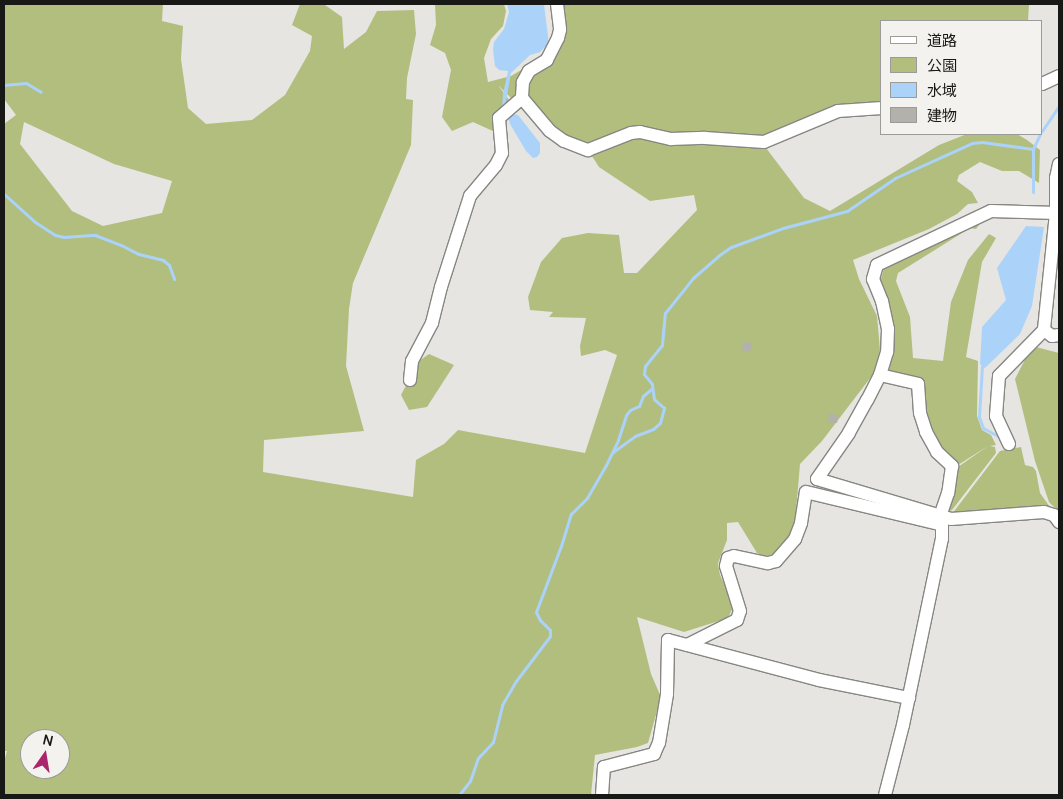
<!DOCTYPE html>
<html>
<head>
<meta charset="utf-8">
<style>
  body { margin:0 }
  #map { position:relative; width:1063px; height:799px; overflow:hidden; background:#e6e5e1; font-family:Manrope,"Noto Sans JP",sans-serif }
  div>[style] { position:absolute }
  .green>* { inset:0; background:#b2be7e }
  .water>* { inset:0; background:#abd3fa }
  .stream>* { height:3px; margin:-1.5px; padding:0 1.5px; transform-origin:1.5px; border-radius:1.5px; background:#abd3fa }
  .building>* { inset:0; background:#b2b1ac; transform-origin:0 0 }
  .roads { filter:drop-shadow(1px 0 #878682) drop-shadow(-1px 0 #878682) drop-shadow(0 1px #878682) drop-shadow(0 -1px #878682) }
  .minor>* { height:12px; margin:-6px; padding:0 6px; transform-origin:6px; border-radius:6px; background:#fff }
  span { translate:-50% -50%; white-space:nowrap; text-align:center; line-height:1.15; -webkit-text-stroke:4px #f3f2ee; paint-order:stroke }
  .frame { position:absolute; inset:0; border:5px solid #181816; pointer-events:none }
  .legend { position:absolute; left:880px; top:20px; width:162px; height:115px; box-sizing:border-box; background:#f3f2ee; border:1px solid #9b9b98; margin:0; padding:6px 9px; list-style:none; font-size:15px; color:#181816 }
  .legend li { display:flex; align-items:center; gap:10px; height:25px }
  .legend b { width:25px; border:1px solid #9b9b98 }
  .north { position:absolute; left:20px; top:729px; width:50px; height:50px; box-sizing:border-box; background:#f3f2ee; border:1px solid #9b9b98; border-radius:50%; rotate:13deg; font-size:14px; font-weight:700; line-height:20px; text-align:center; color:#181816 }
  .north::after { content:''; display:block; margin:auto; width:18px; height:22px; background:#ab256d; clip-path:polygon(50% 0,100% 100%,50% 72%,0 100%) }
</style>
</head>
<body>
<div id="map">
  <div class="green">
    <i style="clip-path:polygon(evenodd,4px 4px,163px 4px,162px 21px,183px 26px,181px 59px,188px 108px,206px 124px,252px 120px,285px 95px,310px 51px,312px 36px,292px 25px,300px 4px,325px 5px,342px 17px,344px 49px,366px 32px,377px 11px,414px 10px,416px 34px,407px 78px,406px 99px,413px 100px,411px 145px,353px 283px,349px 309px,346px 366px,364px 431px,264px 440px,263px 472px,413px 497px,416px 460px,444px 444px,458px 430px,585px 453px,617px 355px,605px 350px,581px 356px,580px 346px,586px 318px,549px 317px,553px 312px,530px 310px,528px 297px,541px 262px,562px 238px,588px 233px,619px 235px,624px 273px,637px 273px,697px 210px,694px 195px,650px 201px,599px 167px,588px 150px,534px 121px,498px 85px,515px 108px,502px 114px,506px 131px,495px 132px,473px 122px,452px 131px,442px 117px,451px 70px,445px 53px,430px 45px,436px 25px,435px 4px,504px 4px,506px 11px,503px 26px,491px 39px,484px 58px,488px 82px,511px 76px,550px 53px,559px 20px,555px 4px,1029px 4px,1028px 21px,882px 21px,882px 109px,817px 116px,760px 140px,804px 198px,830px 211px,939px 145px,967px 134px,1017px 134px,1027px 140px,1040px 150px,1039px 183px,1019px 171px,1002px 171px,980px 162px,959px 175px,957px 181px,972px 192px,978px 203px,968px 204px,957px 214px,929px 229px,853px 260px,859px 279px,877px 316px,880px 350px,874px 373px,822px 441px,800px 464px,795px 524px,788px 542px,776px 554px,764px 556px,757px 553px,738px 522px,727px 523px,727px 540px,718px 563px,720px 575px,734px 605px,728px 618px,684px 632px,637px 617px,651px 674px,661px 697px,648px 743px,637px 747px,595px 755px,591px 795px,4px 795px,4px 762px,7px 751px,4px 751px,4px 124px,16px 115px,4px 99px,4px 4px,24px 122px,114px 164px,172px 181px,162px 213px,103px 226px,72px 211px,20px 144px,24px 122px,4px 4px,30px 739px,60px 739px,60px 769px,30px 769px,30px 739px)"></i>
    <i style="clip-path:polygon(976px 220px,979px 225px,976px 229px,970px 228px,898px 273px,896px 281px,910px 317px,913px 358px,943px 361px,951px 302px,968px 260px,989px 234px,996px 238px,982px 262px,966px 357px,978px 361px,977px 416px,982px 430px,991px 435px,996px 445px,990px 446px,995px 447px,996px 453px,952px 510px,947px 512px,958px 467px,988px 446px,958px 465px,939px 446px,924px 411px,922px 381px,887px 371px,894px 344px,891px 323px,880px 282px,885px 265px)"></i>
    <i style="clip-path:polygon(1032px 346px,1059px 353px,1059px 512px,1049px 502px,1035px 461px,1015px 379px)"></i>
    <i style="clip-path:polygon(429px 354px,454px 365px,427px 407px,409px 410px,401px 395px,419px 361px)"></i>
    <i style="clip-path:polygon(1021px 447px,1025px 465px,1033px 467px,1036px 471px,1040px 493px,1050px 507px,952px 514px,1000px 451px)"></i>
  </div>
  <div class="water">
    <i style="clip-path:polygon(507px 4px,544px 4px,548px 36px,548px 44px,540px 52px,530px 55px,511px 73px,505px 107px,502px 107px,503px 94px,508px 71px,499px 70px,495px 66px,493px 50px,494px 42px,504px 29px,509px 12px)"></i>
    <i style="clip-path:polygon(507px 113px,518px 115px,540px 143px,540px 153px,537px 157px,533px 158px,526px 151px,510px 124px)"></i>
    <i style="clip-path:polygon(1026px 226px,1044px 227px,1032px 306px,1020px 334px,985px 368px,980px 364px,982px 327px,1006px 300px,997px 268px)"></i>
  </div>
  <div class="stream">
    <i style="left:4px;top:85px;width:22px;rotate:-5deg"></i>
    <i style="left:26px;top:83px;width:17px;rotate:31deg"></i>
    <i style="left:1042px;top:131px;width:30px;rotate:-56deg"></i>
    <i style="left:1033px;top:149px;width:43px;rotate:90deg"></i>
    <i style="left:4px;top:194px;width:42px;rotate:42.1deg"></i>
    <i style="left:35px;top:222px;width:24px;rotate:33deg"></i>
    <i style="left:55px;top:235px;width:9px;rotate:13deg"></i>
    <i style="left:64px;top:237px;width:31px;rotate:-4deg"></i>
    <i style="left:95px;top:235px;width:28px;rotate:21deg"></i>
    <i style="left:121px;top:245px;width:20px;rotate:27deg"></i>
    <i style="left:139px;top:254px;width:25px;rotate:14deg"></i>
    <i style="left:163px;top:260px;width:8px;rotate:40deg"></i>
    <i style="left:169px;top:265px;width:15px;rotate:70deg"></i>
    <i style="left:982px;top:366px;width:51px;rotate:93.4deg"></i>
    <i style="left:979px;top:417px;width:12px;rotate:70deg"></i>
    <i style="left:983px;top:428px;width:17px;rotate:28deg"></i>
    <i style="left:998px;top:436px;width:7px;rotate:56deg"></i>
    <i style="left:613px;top:452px;width:27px;rotate:-36deg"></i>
    <i style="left:635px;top:436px;width:19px;rotate:-21deg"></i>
    <i style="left:653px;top:429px;width:9px;rotate:-41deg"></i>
    <i style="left:660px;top:423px;width:16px;rotate:-75deg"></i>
    <i style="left:664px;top:408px;width:13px;rotate:-138deg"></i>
    <i style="left:654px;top:399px;width:15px;rotate:-98deg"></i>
    <i style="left:652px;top:384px;width:13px;rotate:-129deg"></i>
    <i style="left:644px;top:374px;width:8px;rotate:-83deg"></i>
    <i style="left:645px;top:366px;width:27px;rotate:-51deg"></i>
    <i style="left:662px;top:345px;width:32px;rotate:-85deg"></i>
    <i style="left:665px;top:313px;width:45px;rotate:-51.3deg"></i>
    <i style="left:693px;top:278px;width:33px;rotate:-41deg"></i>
    <i style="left:718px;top:256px;width:16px;rotate:-35deg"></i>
    <i style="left:731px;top:247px;width:55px;rotate:-20.1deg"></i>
    <i style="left:783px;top:228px;width:66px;rotate:-14.9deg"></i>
    <i style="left:847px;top:211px;width:58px;rotate:-34.5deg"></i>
    <i style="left:895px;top:178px;width:85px;rotate:-24.4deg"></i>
    <i style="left:972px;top:143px;width:10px;rotate:-6deg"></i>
    <i style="left:982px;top:142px;width:51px;rotate:7.8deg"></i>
    <i style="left:1033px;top:149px;width:17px;rotate:-65deg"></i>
    <i style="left:459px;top:795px;width:18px;rotate:-52deg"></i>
    <i style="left:470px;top:781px;width:24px;rotate:-71deg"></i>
    <i style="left:478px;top:758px;width:22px;rotate:-47deg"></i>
    <i style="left:493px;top:742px;width:38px;rotate:-76deg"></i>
    <i style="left:502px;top:705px;width:28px;rotate:-60deg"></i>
    <i style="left:516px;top:681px;width:56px;rotate:-52.9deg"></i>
    <i style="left:550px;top:636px;width:6px;rotate:-90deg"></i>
    <i style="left:550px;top:630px;width:14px;rotate:-135deg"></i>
    <i style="left:540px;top:620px;width:9px;rotate:-117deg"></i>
    <i style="left:536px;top:612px;width:71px;rotate:-69.3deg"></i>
    <i style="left:561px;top:546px;width:34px;rotate:-73deg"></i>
    <i style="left:571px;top:514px;width:23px;rotate:-45deg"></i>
    <i style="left:587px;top:498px;width:38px;rotate:-60deg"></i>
    <i style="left:606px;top:465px;width:28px;rotate:-64deg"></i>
    <i style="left:618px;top:440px;width:26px;rotate:-72deg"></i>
    <i style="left:626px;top:415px;width:6px;rotate:-51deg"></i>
    <i style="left:630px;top:410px;width:10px;rotate:-24deg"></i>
    <i style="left:639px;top:406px;width:11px;rotate:-68deg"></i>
    <i style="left:643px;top:396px;width:11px;rotate:-41deg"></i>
  </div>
  <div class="building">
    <i style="left:744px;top:341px;width:9px;height:9px;rotate:18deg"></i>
    <i style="left:829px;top:414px;width:9px;height:8px;rotate:6deg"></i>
  </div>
  <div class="roads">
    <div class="minor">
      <i style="left:557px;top:4px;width:26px;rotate:83deg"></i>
      <i style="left:560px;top:30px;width:8px;rotate:104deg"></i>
      <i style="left:558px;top:38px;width:25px;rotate:117deg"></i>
      <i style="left:547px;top:60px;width:21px;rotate:149deg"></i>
      <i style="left:529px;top:71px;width:13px;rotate:119deg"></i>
      <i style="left:523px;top:82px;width:16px;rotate:94deg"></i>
      <i style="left:522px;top:98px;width:43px;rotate:49.7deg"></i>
      <i style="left:550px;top:131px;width:17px;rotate:36deg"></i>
      <i style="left:564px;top:141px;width:26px;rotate:21deg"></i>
      <i style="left:588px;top:150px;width:46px;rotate:-21.6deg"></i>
      <i style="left:631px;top:133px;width:9px;rotate:-6deg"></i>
      <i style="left:640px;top:132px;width:32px;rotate:13deg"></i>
      <i style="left:671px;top:139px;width:34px;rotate:-2deg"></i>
      <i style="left:705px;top:138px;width:59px;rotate:3.9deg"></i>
      <i style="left:764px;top:142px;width:80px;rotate:-22.7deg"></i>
      <i style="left:838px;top:111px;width:44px;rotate:-3.9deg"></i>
      <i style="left:1042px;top:84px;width:19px;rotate:-25deg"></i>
      <i style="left:1059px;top:164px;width:14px;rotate:102deg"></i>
      <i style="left:1056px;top:178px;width:35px;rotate:90deg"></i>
      <i style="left:1056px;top:213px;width:118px;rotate:95.9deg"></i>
      <i style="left:1044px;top:330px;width:10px;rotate:37deg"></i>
      <i style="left:1052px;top:336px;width:7px;rotate:-8deg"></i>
      <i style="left:1056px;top:213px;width:65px;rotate:-178.2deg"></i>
      <i style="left:991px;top:211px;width:126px;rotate:154.7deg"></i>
      <i style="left:877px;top:265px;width:15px;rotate:106deg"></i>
      <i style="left:873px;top:279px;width:24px;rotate:68deg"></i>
      <i style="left:882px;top:301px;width:29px;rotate:78deg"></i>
      <i style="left:888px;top:329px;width:23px;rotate:92deg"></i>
      <i style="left:887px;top:352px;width:24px;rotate:107deg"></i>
      <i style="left:880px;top:375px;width:28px;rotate:117deg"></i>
      <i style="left:867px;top:400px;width:38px;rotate:119deg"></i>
      <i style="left:849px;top:433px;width:56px;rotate:124.8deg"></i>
      <i style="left:817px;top:479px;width:140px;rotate:16.6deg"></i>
      <i style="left:951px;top:519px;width:93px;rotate:-4.3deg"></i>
      <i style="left:1044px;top:512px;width:10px;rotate:17deg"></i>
      <i style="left:1054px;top:515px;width:9px;rotate:54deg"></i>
      <i style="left:880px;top:375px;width:39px;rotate:13deg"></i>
      <i style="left:918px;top:384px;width:29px;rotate:86deg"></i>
      <i style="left:920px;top:413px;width:20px;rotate:72deg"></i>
      <i style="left:926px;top:432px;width:23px;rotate:61deg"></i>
      <i style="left:937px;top:452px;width:21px;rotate:43deg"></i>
      <i style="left:952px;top:466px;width:27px;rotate:98deg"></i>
      <i style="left:948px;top:493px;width:24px;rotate:109deg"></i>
      <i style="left:410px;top:380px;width:19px;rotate:-84deg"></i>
      <i style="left:412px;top:361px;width:43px;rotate:-62.2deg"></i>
      <i style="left:432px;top:323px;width:37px;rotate:-76deg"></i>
      <i style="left:441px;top:287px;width:96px;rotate:-72.3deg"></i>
      <i style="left:470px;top:196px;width:40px;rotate:-50deg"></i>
      <i style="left:496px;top:165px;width:13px;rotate:-63deg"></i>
      <i style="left:502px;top:153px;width:35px;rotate:-95deg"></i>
      <i style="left:499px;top:118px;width:30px;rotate:-41deg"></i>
      <i style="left:1009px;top:444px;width:31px;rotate:-115deg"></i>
      <i style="left:996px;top:416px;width:40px;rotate:-85.7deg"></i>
      <i style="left:999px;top:376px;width:64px;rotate:-45.6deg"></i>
      <i style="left:687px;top:645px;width:56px;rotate:-26.6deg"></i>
      <i style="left:737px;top:620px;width:9px;rotate:-72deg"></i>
      <i style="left:740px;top:611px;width:47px;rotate:-107.3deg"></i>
      <i style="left:726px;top:566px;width:8px;rotate:-76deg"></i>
      <i style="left:728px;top:558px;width:6px;rotate:-18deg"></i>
      <i style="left:734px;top:556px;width:35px;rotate:12deg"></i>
      <i style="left:768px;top:563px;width:8px;rotate:-14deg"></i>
      <i style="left:776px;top:561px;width:29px;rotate:-49deg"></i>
      <i style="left:795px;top:539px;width:17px;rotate:-69deg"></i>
      <i style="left:801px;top:523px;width:31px;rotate:-81deg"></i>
      <i style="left:806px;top:492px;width:137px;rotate:13.5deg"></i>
      <i style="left:602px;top:795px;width:28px;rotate:-86deg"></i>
      <i style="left:604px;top:767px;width:52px;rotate:-14.6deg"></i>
      <i style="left:654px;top:754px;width:12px;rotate:-66deg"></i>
      <i style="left:659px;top:743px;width:50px;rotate:-80.7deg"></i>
      <i style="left:667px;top:694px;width:54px;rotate:-88.9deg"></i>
      <i style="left:668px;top:640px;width:156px;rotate:14.8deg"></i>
      <i style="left:819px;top:680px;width:92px;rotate:11.3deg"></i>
      <i style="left:885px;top:795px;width:72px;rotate:-75.6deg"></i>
      <i style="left:903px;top:725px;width:190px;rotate:-78.2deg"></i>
      <i style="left:942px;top:539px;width:22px;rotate:-90deg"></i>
    </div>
  </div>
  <div class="frame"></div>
  <ul class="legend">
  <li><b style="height:6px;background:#fff"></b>道路</li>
  <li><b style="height:14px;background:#b2be7e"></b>公園</li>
  <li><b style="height:14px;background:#abd3fa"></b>水域</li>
  <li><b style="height:14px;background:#b2b1ac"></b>建物</li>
  </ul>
  <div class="north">N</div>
</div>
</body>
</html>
